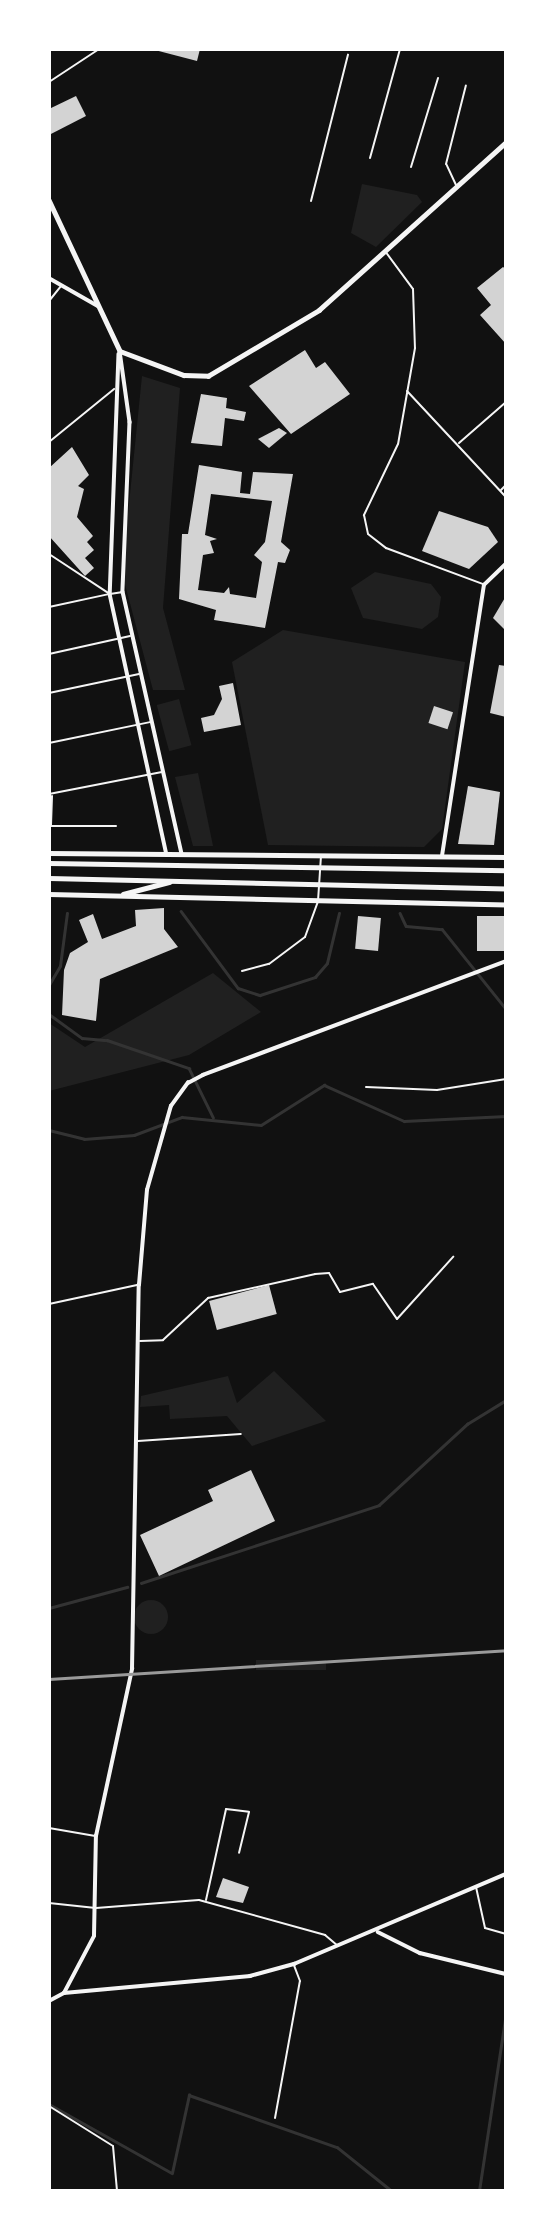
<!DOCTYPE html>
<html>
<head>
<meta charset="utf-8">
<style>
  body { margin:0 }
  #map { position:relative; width:555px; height:2240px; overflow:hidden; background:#111; font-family:"Sofia Sans Condensed",sans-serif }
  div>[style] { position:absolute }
  .green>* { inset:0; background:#202020; transform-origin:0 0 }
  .round { border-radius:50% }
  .stream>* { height:2.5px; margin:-1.25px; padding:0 1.25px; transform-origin:1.25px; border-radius:1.25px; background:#333 }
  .building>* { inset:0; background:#d3d3d3; transform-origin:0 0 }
  .service>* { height:2px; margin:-1px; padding:0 1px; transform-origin:1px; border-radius:1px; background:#f5f5f5 }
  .minor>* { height:3.5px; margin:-1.75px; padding:0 1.75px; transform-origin:1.75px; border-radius:1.75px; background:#f5f5f5 }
  .tertiary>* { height:4.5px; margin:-2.25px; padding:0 2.25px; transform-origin:2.25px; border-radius:2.25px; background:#f5f5f5 }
  .rail>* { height:2.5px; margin:-1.25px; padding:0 1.25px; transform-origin:1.25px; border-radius:1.25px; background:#9a9a9a }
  span { translate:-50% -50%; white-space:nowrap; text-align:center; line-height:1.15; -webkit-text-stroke:7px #fff; paint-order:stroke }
  .frame { position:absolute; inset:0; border:51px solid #fff; pointer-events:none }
</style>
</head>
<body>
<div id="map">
  <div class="green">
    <i style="clip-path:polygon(362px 184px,417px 195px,422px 202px,376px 247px,351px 233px)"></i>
    <i style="clip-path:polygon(142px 376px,180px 388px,163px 608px,185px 690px,153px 690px,122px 573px)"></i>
    <i style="clip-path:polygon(375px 572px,431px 584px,441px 597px,438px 617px,422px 629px,363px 618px,351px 588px)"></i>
    <i style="clip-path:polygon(283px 630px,465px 662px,442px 829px,424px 847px,268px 845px,232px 662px)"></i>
    <i style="left:179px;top:699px;width:48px;height:23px;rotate:75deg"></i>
    <i style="clip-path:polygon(198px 773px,213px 846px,193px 846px,175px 777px)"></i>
    <i style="clip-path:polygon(213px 973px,261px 1012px,189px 1055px,49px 1091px,49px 1023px,85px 1047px)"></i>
    <i style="clip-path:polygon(274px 1371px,326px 1421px,252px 1446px,227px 1416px,170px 1419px,169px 1405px,140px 1407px,141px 1396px,228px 1376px,237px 1403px)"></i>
    <i class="round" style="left:134px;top:1600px;width:34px;height:34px"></i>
    <i style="left:326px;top:1660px;width:10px;height:70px;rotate:90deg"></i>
  </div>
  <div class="stream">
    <i style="left:181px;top:911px;width:96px;rotate:53.5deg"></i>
    <i style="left:238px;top:988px;width:23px;rotate:18deg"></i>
    <i style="left:260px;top:995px;width:58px;rotate:-18.1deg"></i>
    <i style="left:315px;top:977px;width:18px;rotate:-49deg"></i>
    <i style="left:327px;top:963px;width:51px;rotate:-76.5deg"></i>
    <i style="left:400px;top:913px;width:14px;rotate:65deg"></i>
    <i style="left:406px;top:926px;width:36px;rotate:5deg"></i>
    <i style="left:442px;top:929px;width:102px;rotate:51.3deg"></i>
    <i style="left:49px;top:985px;width:22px;rotate:-60deg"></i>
    <i style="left:60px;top:966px;width:53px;rotate:-82.5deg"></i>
    <i style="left:49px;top:1014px;width:41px;rotate:36deg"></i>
    <i style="left:82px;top:1038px;width:25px;rotate:5deg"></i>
    <i style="left:107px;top:1040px;width:87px;rotate:18.9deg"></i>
    <i style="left:189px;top:1068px;width:55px;rotate:63.9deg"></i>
    <i style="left:49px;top:1130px;width:36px;rotate:14deg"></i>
    <i style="left:84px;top:1139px;width:50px;rotate:-4.6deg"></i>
    <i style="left:134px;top:1135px;width:51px;rotate:-20.6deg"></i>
    <i style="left:182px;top:1117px;width:79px;rotate:5.8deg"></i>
    <i style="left:261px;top:1125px;width:75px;rotate:-32.4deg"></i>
    <i style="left:324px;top:1085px;width:88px;rotate:24.2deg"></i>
    <i style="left:404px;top:1121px;width:102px;rotate:-2.8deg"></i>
    <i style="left:141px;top:1583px;width:250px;rotate:-18.1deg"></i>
    <i style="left:379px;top:1505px;width:120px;rotate:-42.6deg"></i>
    <i style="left:467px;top:1424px;width:46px;rotate:-31.6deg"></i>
    <i style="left:49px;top:1608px;width:81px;rotate:-15.1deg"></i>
    <i style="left:49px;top:2104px;width:141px;rotate:29.3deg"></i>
    <i style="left:172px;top:2173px;width:80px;rotate:-77.7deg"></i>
    <i style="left:189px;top:2095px;width:157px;rotate:19.4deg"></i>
    <i style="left:337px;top:2147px;width:70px;rotate:38.7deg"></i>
    <i style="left:479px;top:2191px;width:181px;rotate:-81.4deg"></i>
  </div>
  <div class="building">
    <i style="clip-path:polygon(151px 49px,200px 49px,197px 61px)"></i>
    <i style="clip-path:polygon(76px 96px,86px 116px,49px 135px,49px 109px)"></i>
    <i style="clip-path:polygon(503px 267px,506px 269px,506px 344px,480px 315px,491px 305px,477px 288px)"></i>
    <i style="clip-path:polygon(305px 350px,316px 368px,325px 362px,350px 394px,291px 434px,249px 386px)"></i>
    <i style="clip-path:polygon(201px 394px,227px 398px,226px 408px,246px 412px,244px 421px,225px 418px,222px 446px,191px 443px)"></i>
    <i style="clip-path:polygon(279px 428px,287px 433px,269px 448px,258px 439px)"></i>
    <i style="clip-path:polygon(72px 447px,89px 475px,78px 486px,84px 489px,77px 517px,93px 536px,87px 542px,94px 550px,85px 558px,94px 568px,85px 576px,49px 536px,49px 468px)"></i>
    <i style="clip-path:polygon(evenodd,199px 465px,242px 472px,240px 493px,250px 494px,253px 472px,293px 474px,281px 542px,290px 550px,285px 563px,278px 562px,265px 628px,214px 620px,216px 610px,179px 599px,182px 534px,188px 534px,199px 465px,211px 494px,272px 501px,265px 542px,254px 555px,262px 562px,256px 598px,230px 594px,229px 587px,224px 593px,198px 590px,203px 555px,214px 553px,210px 541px,217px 539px,205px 535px,211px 494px)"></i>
    <i style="clip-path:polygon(439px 511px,488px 527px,498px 542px,469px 569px,422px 551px)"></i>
    <i style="clip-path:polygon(506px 596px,506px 631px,493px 618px)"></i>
    <i style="clip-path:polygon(499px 665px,506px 666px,506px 717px,490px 713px)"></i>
    <i style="clip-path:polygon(233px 683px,241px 725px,204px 732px,201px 718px,214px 715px,222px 699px,219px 686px)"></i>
    <i style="left:434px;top:706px;width:20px;height:18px;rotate:18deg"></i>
    <i style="clip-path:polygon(468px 786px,500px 792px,494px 845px,458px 844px)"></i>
    <i style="clip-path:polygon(164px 908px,164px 929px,178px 947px,100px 979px,96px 1021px,62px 1015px,64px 970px,70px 953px,88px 942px,79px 920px,93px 914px,102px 939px,136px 926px,135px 910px)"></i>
    <i style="left:358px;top:916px;width:23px;height:33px;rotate:5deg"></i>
    <i style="left:506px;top:916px;width:35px;height:29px;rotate:90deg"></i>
    <i style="left:269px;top:1285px;width:30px;height:62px;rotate:75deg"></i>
    <i style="clip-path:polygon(251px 1470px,275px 1521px,159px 1576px,140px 1535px,213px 1501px,208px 1490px)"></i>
    <i style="clip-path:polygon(223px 1878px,249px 1887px,243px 1903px,216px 1897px)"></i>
  </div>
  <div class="service">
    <i style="left:49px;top:82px;width:60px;rotate:-33.4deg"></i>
    <i style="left:370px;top:158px;width:113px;rotate:-74.6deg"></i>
    <i style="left:411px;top:167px;width:93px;rotate:-73.1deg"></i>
    <i style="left:456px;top:185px;width:23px;rotate:-115deg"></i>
    <i style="left:446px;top:164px;width:81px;rotate:-75.8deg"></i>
    <i style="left:311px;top:201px;width:151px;rotate:-75.8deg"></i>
    <i style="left:385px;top:251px;width:47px;rotate:53.6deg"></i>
    <i style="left:413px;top:289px;width:59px;rotate:88.1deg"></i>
    <i style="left:415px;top:348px;width:97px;rotate:100deg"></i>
    <i style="left:398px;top:444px;width:79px;rotate:115.6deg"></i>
    <i style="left:364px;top:515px;width:19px;rotate:78deg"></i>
    <i style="left:368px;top:534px;width:23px;rotate:38deg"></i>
    <i style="left:386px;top:548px;width:103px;rotate:20.4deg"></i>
    <i style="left:49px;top:301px;width:19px;rotate:-51deg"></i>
    <i style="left:407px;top:391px;width:145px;rotate:47deg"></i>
    <i style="left:49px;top:442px;width:84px;rotate:-39.2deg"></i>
    <i style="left:459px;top:443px;width:62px;rotate:-41.1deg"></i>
    <i style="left:501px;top:490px;width:7px;rotate:-45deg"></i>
    <i style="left:49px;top:554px;width:73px;rotate:33.3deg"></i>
    <i style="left:110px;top:594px;width:13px;rotate:-9deg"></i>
    <i style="left:49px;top:607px;width:61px;rotate:-12.2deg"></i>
    <i style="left:49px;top:654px;width:83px;rotate:-12.5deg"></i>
    <i style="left:49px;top:693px;width:92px;rotate:-11.9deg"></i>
    <i style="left:49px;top:743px;width:103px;rotate:-11.7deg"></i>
    <i style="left:49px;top:794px;width:115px;rotate:-11deg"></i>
    <i style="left:51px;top:825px;width:29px;rotate:-88deg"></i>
    <i style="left:49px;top:826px;width:67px"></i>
    <i style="left:242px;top:971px;width:28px;rotate:-15deg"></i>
    <i style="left:269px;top:964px;width:45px;rotate:-36.9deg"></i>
    <i style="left:305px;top:937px;width:38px;rotate:-70deg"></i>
    <i style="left:318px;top:901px;width:45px;rotate:-86.2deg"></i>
    <i style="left:366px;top:1087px;width:71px;rotate:2.4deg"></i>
    <i style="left:437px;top:1090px;width:70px;rotate:-9.1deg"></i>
    <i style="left:49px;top:1304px;width:90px;rotate:-12.2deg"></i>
    <i style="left:140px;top:1341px;width:23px;rotate:-2deg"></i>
    <i style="left:163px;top:1340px;width:62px;rotate:-43deg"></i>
    <i style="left:208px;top:1298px;width:110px;rotate:-12.6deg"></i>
    <i style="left:315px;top:1274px;width:14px;rotate:-4deg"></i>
    <i style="left:329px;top:1273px;width:22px;rotate:60deg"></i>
    <i style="left:340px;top:1292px;width:34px;rotate:-14deg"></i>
    <i style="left:373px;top:1284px;width:42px;rotate:55.6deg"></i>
    <i style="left:397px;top:1319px;width:84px;rotate:-47.9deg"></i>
    <i style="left:138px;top:1441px;width:103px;rotate:-3.9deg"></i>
    <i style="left:49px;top:1828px;width:47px;rotate:9.9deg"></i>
    <i style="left:476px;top:1887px;width:42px;rotate:77.6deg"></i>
    <i style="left:485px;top:1928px;width:22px;rotate:16deg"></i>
    <i style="left:206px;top:1900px;width:93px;rotate:-77.6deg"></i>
    <i style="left:226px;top:1809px;width:23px;rotate:7deg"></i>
    <i style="left:249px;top:1812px;width:42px;rotate:103.7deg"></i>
    <i style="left:49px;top:1903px;width:47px;rotate:6.1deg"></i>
    <i style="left:96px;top:1908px;width:103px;rotate:-4.4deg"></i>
    <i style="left:199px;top:1900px;width:131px;rotate:15.5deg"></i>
    <i style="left:325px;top:1935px;width:17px;rotate:40deg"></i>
    <i style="left:49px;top:2106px;width:75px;rotate:32deg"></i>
    <i style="left:113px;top:2146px;width:45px;rotate:84.9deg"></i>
    <i style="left:275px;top:2118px;width:139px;rotate:-79.7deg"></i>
    <i style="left:300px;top:1981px;width:17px;rotate:-111deg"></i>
  </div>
  <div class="minor">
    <i style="left:49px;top:278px;width:56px;rotate:29.7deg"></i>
    <i style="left:120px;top:351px;width:72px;rotate:82deg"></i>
    <i style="left:130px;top:422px;width:170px;rotate:92.4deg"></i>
    <i style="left:123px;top:592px;width:269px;rotate:77.3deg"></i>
    <i style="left:119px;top:354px;width:240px;rotate:92.1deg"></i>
    <i style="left:110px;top:594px;width:267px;rotate:77.7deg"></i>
    <i style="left:442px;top:856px;width:274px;rotate:-81.2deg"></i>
    <i style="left:484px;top:585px;width:30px;rotate:-44deg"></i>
    <i style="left:378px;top:1932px;width:47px;rotate:26.6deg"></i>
    <i style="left:420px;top:1953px;width:89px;rotate:13.7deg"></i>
    <i style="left:64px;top:1993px;width:64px;rotate:-62.2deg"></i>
    <i style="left:94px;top:1936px;width:100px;rotate:-88.9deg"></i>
    <i style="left:96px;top:1836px;width:171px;rotate:-77.8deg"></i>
    <i style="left:132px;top:1669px;width:384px;rotate:-89deg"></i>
    <i style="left:139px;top:1285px;width:95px;rotate:-85.2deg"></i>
    <i style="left:147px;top:1190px;width:87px;rotate:-74.1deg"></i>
    <i style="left:171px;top:1106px;width:29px;rotate:-54deg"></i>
    <i style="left:188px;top:1083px;width:17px;rotate:-28deg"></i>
    <i style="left:203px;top:1075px;width:324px;rotate:-20.6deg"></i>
    <i style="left:49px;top:2001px;width:17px;rotate:-28deg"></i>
    <i style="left:64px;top:1993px;width:187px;rotate:-5.2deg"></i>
    <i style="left:250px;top:1976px;width:46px;rotate:-15.3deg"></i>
    <i style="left:294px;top:1964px;width:230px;rotate:-23deg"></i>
  </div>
  <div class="tertiary">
    <i style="left:49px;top:200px;width:167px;rotate:64.8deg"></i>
    <i style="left:120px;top:351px;width:68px;rotate:20.6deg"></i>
    <i style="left:184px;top:375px;width:24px;rotate:2deg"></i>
    <i style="left:208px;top:376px;width:129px;rotate:-30.7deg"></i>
    <i style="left:319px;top:310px;width:251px;rotate:-41.9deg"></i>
    <i style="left:49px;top:853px;width:457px;rotate:0.5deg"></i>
    <i style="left:49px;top:863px;width:457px;rotate:0.9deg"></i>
    <i style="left:49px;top:878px;width:457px;rotate:1.3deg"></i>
    <i style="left:49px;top:894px;width:457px;rotate:1.3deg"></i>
    <i style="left:123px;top:894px;width:48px;rotate:-14.6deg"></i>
  </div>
  <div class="rail">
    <i style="left:49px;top:1679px;width:458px;rotate:-3.6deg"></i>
  </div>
  <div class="frame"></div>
</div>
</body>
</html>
